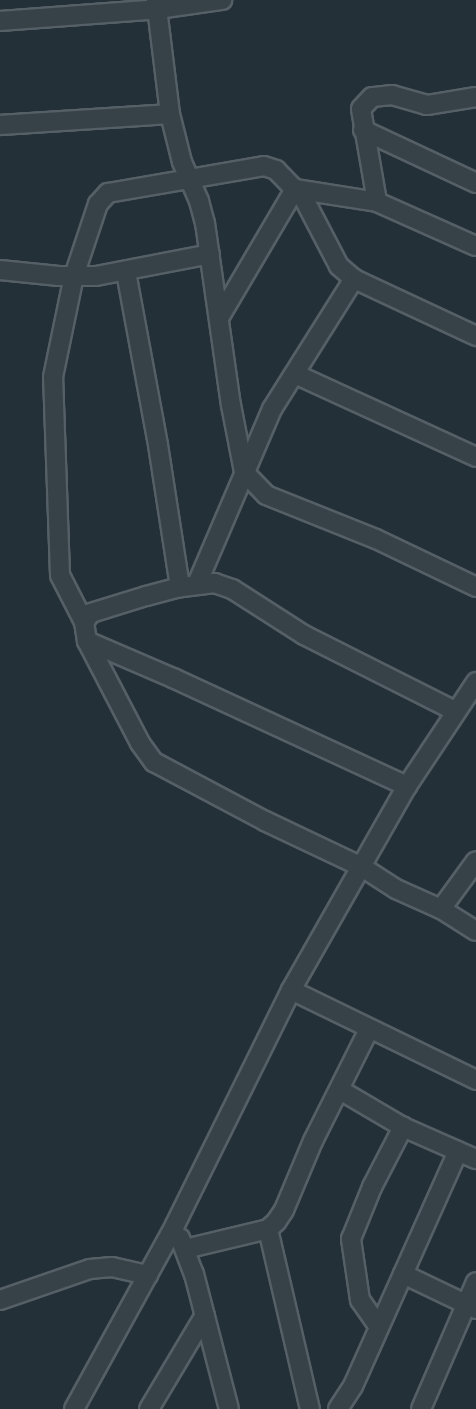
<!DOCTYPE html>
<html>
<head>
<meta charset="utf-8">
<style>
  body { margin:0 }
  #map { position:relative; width:476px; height:1409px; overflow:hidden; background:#243038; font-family:"Fira Sans",sans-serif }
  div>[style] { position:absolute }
  .roads { filter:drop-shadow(2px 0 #555f66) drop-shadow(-2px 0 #555f66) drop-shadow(0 2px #555f66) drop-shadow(0 -2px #555f66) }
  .minor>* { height:18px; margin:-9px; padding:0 9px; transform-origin:9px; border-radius:9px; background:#374248 }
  span { translate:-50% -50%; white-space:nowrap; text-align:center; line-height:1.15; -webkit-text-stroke:6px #1c262d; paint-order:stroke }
</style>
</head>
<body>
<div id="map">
  <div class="roads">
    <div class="minor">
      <i style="left:156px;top:0;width:115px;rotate:83deg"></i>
      <i style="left:170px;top:114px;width:49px;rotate:76deg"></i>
      <i style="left:182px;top:162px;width:43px;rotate:66.4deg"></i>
      <i style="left:199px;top:201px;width:23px;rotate:75deg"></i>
      <i style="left:205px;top:223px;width:184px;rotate:81.9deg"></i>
      <i style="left:231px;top:405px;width:68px;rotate:79deg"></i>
      <i style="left:244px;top:472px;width:32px;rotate:46deg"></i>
      <i style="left:266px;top:495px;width:118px;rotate:21.8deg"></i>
      <i style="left:376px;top:539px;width:111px;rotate:25.6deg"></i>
      <i style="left:0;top:21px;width:158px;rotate:-4.3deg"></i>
      <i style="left:158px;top:9px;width:65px;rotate:-8deg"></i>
      <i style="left:476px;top:97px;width:50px;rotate:170.7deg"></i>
      <i style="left:427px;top:105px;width:36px;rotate:-164deg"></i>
      <i style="left:392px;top:95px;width:20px;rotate:174deg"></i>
      <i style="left:372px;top:97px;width:16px;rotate:133deg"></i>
      <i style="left:361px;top:109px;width:94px;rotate:80.2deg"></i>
      <i style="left:377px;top:202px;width:108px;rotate:24deg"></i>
      <i style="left:0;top:125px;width:170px;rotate:-3.7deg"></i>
      <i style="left:363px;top:130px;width:125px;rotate:25.1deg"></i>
      <i style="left:0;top:270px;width:59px;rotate:5.8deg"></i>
      <i style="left:59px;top:276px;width:37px"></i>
      <i style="left:96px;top:276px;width:116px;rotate:-10.9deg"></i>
      <i style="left:126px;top:272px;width:176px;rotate:79.5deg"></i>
      <i style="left:158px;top:445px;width:144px;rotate:81.2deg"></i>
      <i style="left:219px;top:318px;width:150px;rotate:-59.5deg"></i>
      <i style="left:295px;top:189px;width:83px;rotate:9deg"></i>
      <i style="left:295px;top:374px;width:199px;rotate:24.6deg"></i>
      <i style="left:197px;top:584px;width:190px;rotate:-66.8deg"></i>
      <i style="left:272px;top:409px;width:154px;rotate:-57.8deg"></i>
      <i style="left:84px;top:622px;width:53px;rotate:-117.1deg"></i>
      <i style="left:60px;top:575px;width:198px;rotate:-92deg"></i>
      <i style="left:53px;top:377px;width:103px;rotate:-78.3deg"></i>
      <i style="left:74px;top:276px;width:76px;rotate:-71.6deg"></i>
      <i style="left:98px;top:204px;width:15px;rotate:-48deg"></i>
      <i style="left:108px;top:193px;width:158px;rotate:-9.8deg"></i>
      <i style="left:264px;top:166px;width:13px;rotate:18deg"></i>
      <i style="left:276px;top:170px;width:40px;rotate:46deg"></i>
      <i style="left:304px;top:199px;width:76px;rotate:62.4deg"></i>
      <i style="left:339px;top:266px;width:20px;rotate:41deg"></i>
      <i style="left:354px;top:279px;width:135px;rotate:25deg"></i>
      <i style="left:87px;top:641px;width:94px;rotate:23.3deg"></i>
      <i style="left:173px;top:678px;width:258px;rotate:24.8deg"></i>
      <i style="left:455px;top:711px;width:169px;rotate:-153.3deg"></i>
      <i style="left:304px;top:635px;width:85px;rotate:-147.4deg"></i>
      <i style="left:232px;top:589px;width:18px;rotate:-161deg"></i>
      <i style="left:215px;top:583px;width:35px;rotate:173deg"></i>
      <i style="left:180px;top:587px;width:35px;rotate:165deg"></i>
      <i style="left:146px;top:596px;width:58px;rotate:162.8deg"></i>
      <i style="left:91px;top:613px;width:11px;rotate:128deg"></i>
      <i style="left:84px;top:622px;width:19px;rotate:81deg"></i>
      <i style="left:87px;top:641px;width:115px;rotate:62.5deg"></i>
      <i style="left:140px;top:743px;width:24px;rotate:54deg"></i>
      <i style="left:154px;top:762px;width:126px;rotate:28deg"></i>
      <i style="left:265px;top:821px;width:107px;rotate:25.4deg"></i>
      <i style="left:362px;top:867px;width:40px;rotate:32.9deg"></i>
      <i style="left:396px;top:889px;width:49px;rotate:24deg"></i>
      <i style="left:441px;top:909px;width:41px;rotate:32.2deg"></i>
      <i style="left:441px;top:909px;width:59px;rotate:-53.9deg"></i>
      <i style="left:291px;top:990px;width:206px;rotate:25.9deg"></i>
      <i style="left:340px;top:1090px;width:73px;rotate:30.4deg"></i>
      <i style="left:403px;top:1127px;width:80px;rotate:23.7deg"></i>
      <i style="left:268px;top:1229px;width:185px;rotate:76.9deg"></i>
      <i style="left:180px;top:1238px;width:39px;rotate:69deg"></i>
      <i style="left:194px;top:1274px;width:139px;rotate:75.5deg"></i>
      <i style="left:185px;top:1249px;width:85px;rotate:-13.5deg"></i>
      <i style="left:268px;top:1229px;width:11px;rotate:-41deg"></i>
      <i style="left:276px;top:1222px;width:14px;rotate:-56deg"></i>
      <i style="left:284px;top:1210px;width:75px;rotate:-67.2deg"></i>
      <i style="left:313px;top:1141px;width:125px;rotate:-63.4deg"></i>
      <i style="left:403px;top:1274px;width:81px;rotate:25.6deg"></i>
      <i style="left:0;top:1300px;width:95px;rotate:-19deg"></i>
      <i style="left:90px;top:1269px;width:22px;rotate:-5deg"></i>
      <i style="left:112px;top:1267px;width:37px;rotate:13deg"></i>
      <i style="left:379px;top:1327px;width:33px;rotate:-125deg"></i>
      <i style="left:360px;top:1300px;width:62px;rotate:-98.4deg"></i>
      <i style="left:351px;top:1239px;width:56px;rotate:-68deg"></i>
      <i style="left:372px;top:1187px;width:68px;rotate:-62.7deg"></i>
      <i style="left:74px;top:1409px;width:210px;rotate:-61.2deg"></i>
      <i style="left:175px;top:1225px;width:262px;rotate:-63.7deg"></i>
      <i style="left:291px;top:990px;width:235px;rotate:-60.4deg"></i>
      <i style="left:407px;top:786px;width:125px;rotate:-56.4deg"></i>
      <i style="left:149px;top:1409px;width:109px;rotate:-59.2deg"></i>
      <i style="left:338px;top:1409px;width:27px;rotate:-57deg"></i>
      <i style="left:353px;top:1386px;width:257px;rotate:-65.9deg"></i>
      <i style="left:421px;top:1409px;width:138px;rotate:-66.6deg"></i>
    </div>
  </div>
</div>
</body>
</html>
